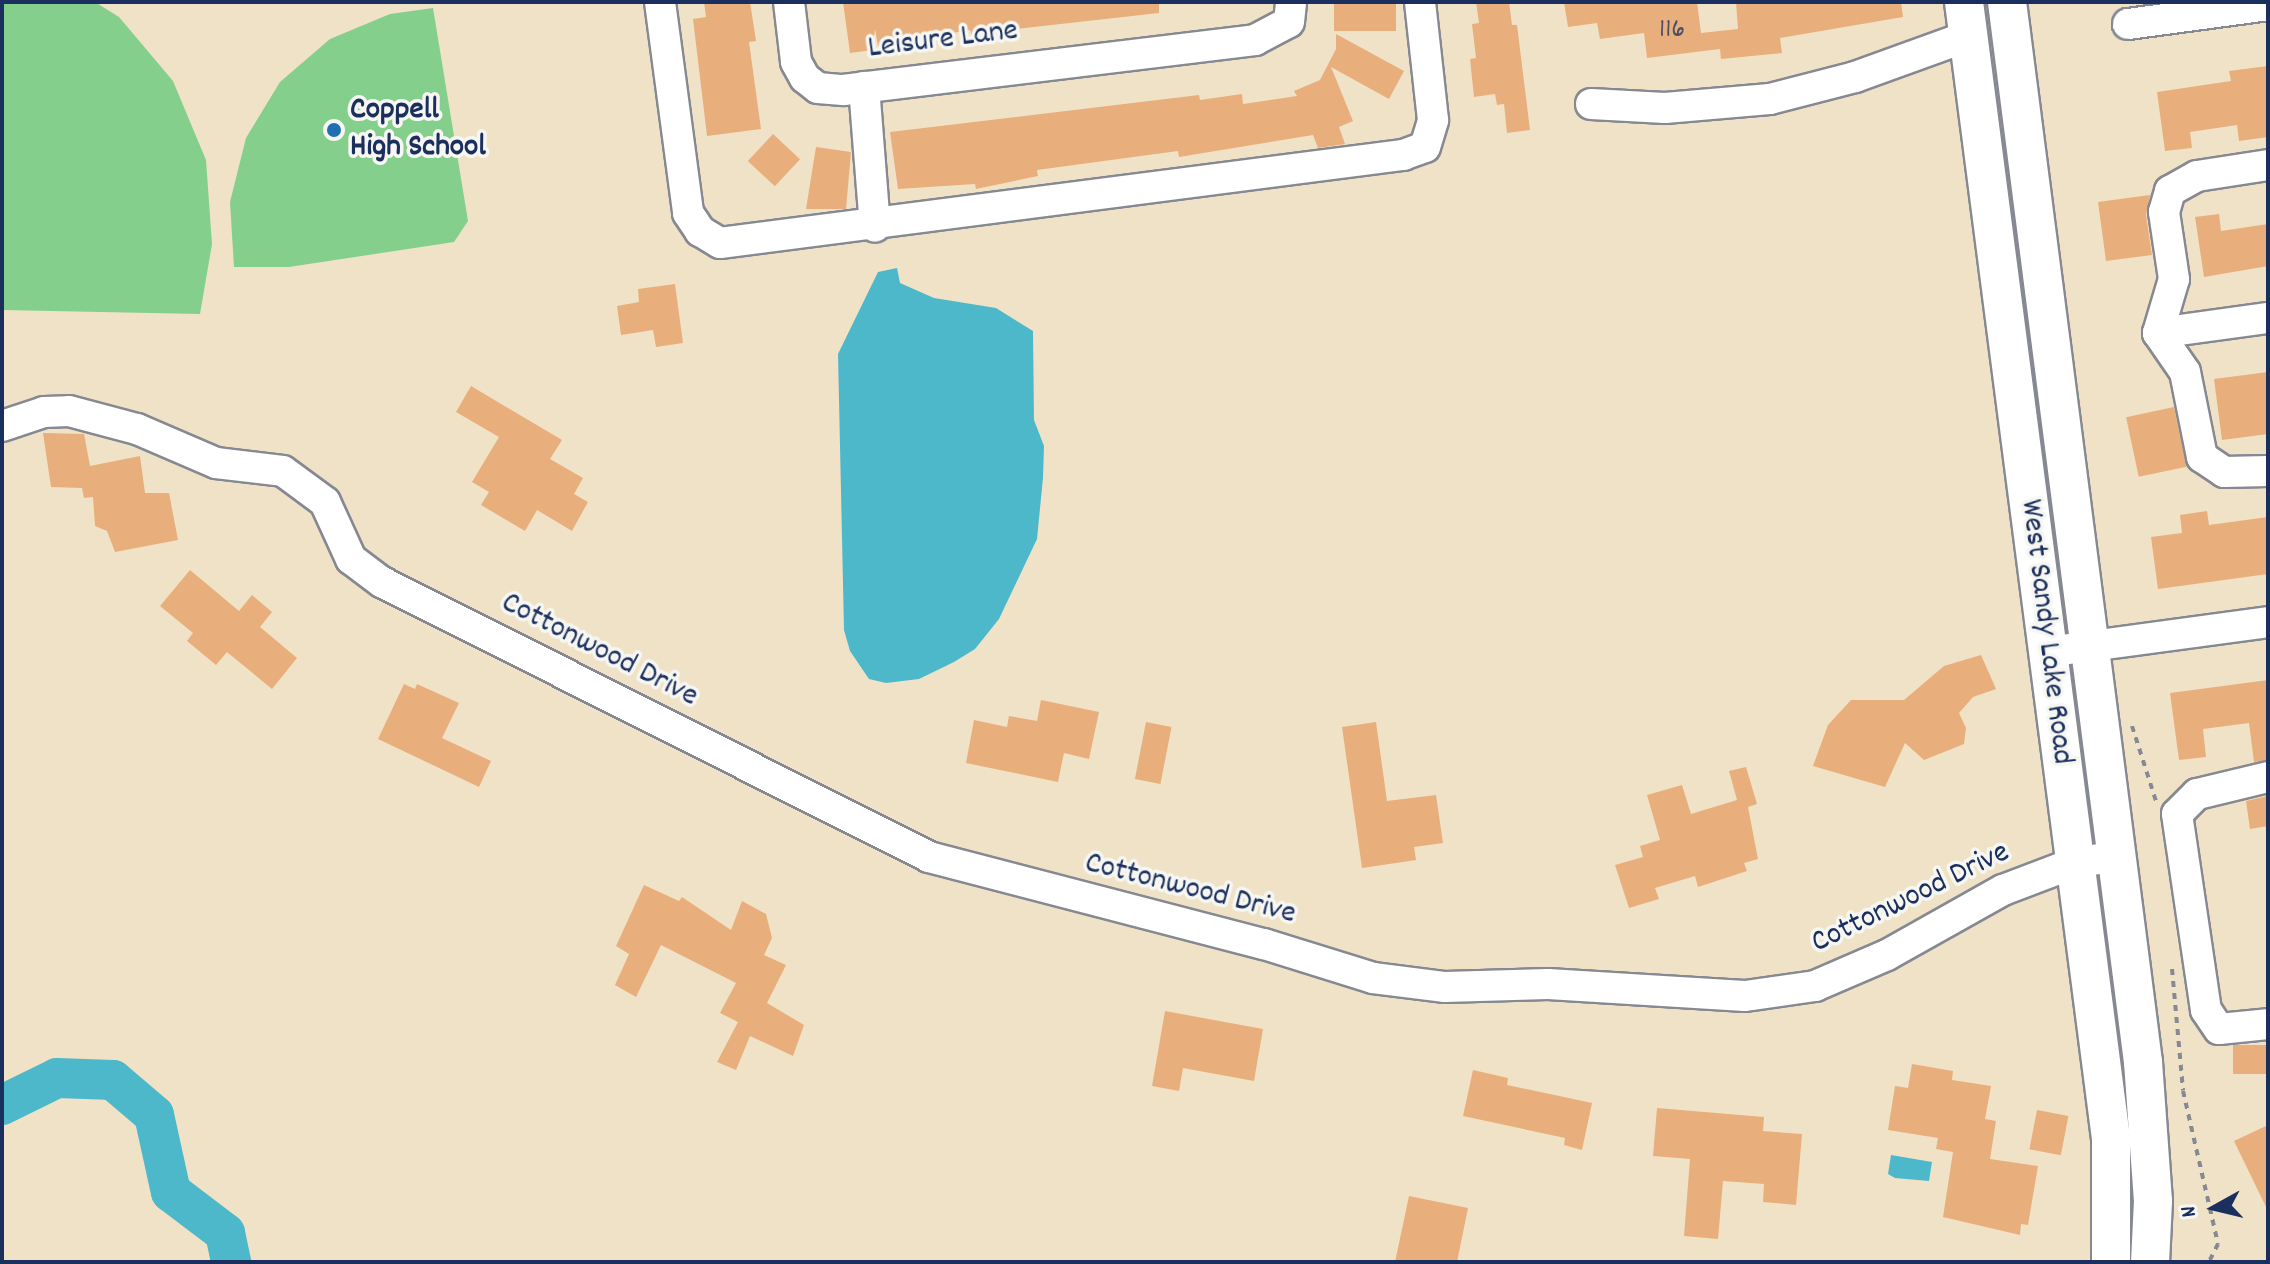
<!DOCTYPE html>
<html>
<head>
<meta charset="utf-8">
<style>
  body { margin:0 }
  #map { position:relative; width:2270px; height:1264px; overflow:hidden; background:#f0e2c6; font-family:Dekko,sans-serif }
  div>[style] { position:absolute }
  .green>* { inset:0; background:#85cf8c }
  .water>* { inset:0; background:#4eb8cb }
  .river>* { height:40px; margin:-20px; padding:0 20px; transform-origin:20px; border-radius:20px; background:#4eb8cb }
  .building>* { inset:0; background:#e8af7c; transform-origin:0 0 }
  .path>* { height:4px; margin-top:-2px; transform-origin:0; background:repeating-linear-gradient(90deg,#868892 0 6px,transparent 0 12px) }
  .roads { filter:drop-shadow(2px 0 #868892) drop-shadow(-2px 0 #868892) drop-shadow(0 2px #868892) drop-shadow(0 -2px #868892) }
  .minor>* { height:30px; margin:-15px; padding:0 15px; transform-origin:15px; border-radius:15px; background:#fff }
  .major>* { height:38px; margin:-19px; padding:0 19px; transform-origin:19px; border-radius:19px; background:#fff }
  .dots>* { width:22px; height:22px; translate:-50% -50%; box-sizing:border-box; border:4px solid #f6f6f2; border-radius:50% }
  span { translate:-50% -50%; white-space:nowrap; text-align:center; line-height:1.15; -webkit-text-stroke:7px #f6f6f2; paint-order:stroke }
  .number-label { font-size:28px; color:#4e4f66 }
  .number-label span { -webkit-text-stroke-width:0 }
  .street-label { font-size:32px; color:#1b2f5e }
  .poi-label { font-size:32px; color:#1b2f5e; font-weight:700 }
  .left { translate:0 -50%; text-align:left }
  .frame { position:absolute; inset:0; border:4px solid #1b2f5e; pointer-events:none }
  .north { position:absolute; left:2174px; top:1168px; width:80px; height:80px; -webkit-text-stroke:6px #f6f6f2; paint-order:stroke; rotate:262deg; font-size:22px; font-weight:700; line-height:32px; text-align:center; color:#1b2f5e }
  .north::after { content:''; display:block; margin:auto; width:28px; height:36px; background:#1b2f5e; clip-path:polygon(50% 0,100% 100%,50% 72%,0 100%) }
</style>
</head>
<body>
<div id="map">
  <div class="green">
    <i style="clip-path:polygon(2px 2px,95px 2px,119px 17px,173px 81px,206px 160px,212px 244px,200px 314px,2px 310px)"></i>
    <i style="clip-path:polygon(433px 8px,468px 221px,454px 242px,289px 267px,234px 267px,230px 202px,246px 138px,280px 82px,330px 39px,390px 14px)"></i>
  </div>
  <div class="water">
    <i style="clip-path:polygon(897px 268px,900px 283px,934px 298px,996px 308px,1033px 331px,1034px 420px,1044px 446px,1043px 478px,1037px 539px,999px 619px,975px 649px,954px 662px,919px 679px,886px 683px,869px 679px,850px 651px,844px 630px,838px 354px,878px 272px)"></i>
    <i style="clip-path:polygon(1891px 1155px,1932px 1162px,1929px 1181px,1895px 1178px,1888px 1174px)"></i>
  </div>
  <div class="river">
    <i style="left:2px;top:1105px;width:61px;rotate:-26.1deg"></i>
    <i style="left:57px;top:1078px;width:56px;rotate:2deg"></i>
    <i style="left:113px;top:1080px;width:54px;rotate:40.5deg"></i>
    <i style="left:154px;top:1115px;width:79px;rotate:77.6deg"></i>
    <i style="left:171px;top:1192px;width:68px;rotate:37.2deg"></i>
    <i style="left:225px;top:1233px;width:30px;rotate:78deg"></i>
  </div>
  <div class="building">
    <i style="clip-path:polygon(704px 2px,750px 2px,756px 41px,749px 42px,761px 129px,707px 136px,693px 19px,706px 17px)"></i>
    <i style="clip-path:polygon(843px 2px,1159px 2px,1159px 13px,971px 34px,970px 30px,878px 46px,875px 29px,872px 50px,850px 53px)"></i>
    <i style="left:1334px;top:2px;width:62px;height:29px"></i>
    <i style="clip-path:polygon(1476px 2px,1509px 2px,1512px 25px,1517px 25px,1530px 130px,1507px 133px,1504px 104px,1497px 105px,1495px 94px,1474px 97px,1470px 59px,1476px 58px,1472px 24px,1479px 23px)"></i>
    <i style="clip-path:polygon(1564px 2px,1697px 2px,1701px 33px,1738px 29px,1736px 2px,1901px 2px,1903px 17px,1780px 38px,1782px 53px,1721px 59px,1720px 49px,1647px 58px,1644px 33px,1600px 39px,1597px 23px,1568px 27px)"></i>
    <i style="clip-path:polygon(1336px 34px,1404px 71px,1389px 99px,1331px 67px,1353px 121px,1339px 127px,1345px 144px,1318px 148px,1313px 135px,1179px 157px,1178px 151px,1037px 170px,1038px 176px,976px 189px,975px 184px,898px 189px,890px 132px,1199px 95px,1200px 100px,1242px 94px,1243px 104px,1297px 96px,1294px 91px,1320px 80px,1336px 49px)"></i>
    <i style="clip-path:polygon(2268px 66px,2268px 137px,2239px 141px,2237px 125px,2190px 132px,2192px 148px,2165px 151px,2157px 92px,2231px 81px,2229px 71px)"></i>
    <i style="left:773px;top:134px;width:37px;height:37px;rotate:43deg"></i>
    <i style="clip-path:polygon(816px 147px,851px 152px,846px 209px,806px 209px)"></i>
    <i style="clip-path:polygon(2150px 195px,2146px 215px,2152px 255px,2106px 261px,2098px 202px)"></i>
    <i style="clip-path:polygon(2219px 214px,2221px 231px,2268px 224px,2268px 266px,2204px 277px,2195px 217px)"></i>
    <i style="clip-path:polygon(675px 284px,683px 343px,656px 347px,653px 330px,621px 335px,617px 306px,639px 302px,638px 289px)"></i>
    <i style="clip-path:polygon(2268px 372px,2268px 434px,2222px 440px,2214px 379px)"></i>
    <i style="clip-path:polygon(471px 386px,562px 440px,550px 459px,583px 478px,574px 494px,588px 502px,572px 531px,537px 510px,525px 531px,481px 505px,489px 492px,472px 482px,499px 437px,456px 412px)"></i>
    <i style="left:2174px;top:407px;width:61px;height:49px;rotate:78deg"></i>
    <i style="clip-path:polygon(43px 433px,84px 434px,90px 466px,140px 456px,145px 493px,169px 493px,178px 540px,115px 552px,107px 531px,95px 526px,93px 497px,84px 498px,82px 488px,51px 487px)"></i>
    <i style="clip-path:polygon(2207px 511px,2209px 525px,2268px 517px,2268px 574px,2158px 589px,2151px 537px,2182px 533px,2180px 515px)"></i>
    <i style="clip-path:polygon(190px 570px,239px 611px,252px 595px,272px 612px,260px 627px,297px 658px,272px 689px,227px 652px,216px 665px,187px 641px,193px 633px,160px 606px)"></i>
    <i style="clip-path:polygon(1981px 655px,1996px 689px,1973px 697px,1959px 713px,1966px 728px,1964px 744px,1924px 760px,1905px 743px,1885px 787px,1813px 766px,1828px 725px,1851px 700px,1904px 700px,1944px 666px)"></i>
    <i style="clip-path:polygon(2268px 680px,2268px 760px,2254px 762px,2249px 723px,2203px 729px,2206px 757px,2179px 760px,2170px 693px)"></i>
    <i style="clip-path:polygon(404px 684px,415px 689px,417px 684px,459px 703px,442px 738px,491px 761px,479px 787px,378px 739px)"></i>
    <i style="clip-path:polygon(1041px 700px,1099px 712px,1089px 759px,1064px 753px,1058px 782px,966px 763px,974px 720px,1007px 727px,1009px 716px,1037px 721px)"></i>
    <i style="left:1146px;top:722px;width:26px;height:58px;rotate:11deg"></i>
    <i style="clip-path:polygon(1376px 722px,1387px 801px,1436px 795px,1443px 843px,1414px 847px,1416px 860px,1362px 868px,1342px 727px)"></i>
    <i style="clip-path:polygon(1746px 767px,1757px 804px,1748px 807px,1758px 859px,1744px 863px,1747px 871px,1698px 887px,1695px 876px,1655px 888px,1659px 899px,1629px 908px,1615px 865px,1643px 857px,1640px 846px,1660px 840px,1647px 795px,1682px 785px,1691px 814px,1737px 800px,1729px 771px)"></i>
    <i style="clip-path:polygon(2268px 796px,2268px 826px,2250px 829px,2246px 801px)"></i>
    <i style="clip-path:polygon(644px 885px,679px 901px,682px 897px,731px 930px,742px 901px,766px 914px,772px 938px,764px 955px,786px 965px,767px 1003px,804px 1025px,793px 1056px,750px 1036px,736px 1070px,717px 1062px,738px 1022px,720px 1013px,736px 983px,661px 945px,636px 997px,615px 985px,629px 954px,616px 946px)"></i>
    <i style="clip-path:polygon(1165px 1011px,1263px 1029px,1254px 1081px,1183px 1068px,1179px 1091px,1152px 1086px)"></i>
    <i style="left:2268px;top:1045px;width:29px;height:35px;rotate:90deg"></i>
    <i style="clip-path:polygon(1912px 1064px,1953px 1071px,1952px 1080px,1991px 1086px,1985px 1119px,1996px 1121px,1990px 1159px,2038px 1166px,2028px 1225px,2021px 1224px,2020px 1235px,1943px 1217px,1953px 1152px,1936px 1149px,1938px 1138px,1888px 1130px,1895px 1086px,1908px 1088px)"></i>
    <i style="clip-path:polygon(1473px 1070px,1508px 1078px,1507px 1085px,1592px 1103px,1582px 1150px,1564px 1145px,1565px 1138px,1463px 1116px)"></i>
    <i style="clip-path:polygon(1657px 1108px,1764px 1117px,1763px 1131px,1802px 1134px,1796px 1205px,1763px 1202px,1764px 1184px,1723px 1181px,1718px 1239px,1684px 1236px,1690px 1159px,1653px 1156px)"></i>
    <i style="left:2037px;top:1110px;width:32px;height:40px;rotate:11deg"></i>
    <i style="clip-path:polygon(2268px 1125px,2268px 1211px,2234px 1141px)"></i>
    <i style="clip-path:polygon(1409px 1196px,1468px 1208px,1457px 1262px,1395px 1262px)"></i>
  </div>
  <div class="path">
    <i style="left:2132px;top:726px;width:79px;rotate:72.3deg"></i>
    <i style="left:2172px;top:969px;width:122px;rotate:84.8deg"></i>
    <i style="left:2183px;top:1091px;width:157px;rotate:77.1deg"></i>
    <i style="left:2218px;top:1244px;width:20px;rotate:117deg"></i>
  </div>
  <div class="roads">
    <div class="minor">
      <i style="left:660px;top:2px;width:213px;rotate:82.4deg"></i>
      <i style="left:688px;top:213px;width:22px;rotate:56deg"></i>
      <i style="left:700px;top:231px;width:23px;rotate:31deg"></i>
      <i style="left:720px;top:243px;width:689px;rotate:-7.34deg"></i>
      <i style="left:1403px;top:155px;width:23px;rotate:-20deg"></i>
      <i style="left:1425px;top:147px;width:28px;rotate:-73deg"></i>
      <i style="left:1433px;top:120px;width:119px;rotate:-96.3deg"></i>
      <i style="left:789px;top:2px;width:60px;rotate:83.3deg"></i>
      <i style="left:796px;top:62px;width:18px;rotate:61deg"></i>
      <i style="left:805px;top:78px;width:16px;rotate:38deg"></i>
      <i style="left:818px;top:88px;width:25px;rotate:5deg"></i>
      <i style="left:843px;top:90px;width:415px;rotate:-6.9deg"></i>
      <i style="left:1255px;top:40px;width:38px;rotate:-28deg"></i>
      <i style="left:1289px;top:22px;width:20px;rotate:-84deg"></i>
      <i style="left:2128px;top:24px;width:141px;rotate:-7.7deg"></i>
      <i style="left:864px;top:87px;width:140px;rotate:85.5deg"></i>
      <i style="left:1591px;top:104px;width:74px;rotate:3.1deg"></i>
      <i style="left:1665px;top:108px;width:105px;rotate:-4.9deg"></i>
      <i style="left:1770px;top:99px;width:88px;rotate:-14.5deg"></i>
      <i style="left:1855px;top:77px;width:120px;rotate:-19.9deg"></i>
      <i style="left:2158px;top:333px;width:56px;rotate:-73.5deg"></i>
      <i style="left:2174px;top:279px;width:68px;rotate:-98.5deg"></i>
      <i style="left:2164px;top:212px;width:22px;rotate:-74deg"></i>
      <i style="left:2170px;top:191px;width:31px;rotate:-29deg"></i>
      <i style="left:2197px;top:176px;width:72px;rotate:-8.8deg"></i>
      <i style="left:2158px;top:333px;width:47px;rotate:55.3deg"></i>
      <i style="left:2185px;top:372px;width:87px;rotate:78.7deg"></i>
      <i style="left:2202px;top:457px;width:27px;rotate:34deg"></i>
      <i style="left:2224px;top:472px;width:44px;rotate:-1.3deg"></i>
      <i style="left:2158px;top:333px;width:111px;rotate:-7.8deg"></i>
      <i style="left:2px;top:426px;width:44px;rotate:-18.4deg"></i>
      <i style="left:44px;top:412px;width:25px;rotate:-2deg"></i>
      <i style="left:69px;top:411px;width:70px;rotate:14.8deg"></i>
      <i style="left:137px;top:429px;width:86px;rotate:23.3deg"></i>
      <i style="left:216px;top:463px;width:67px;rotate:6.8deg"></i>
      <i style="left:283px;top:471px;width:52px;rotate:36.4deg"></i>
      <i style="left:325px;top:502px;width:63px;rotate:65.5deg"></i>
      <i style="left:351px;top:559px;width:39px;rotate:37deg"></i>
      <i style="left:382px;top:582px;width:612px;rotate:26.69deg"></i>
      <i style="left:929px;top:857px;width:346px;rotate:14.6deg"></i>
      <i style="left:1264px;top:944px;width:114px;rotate:17.3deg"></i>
      <i style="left:1373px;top:978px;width:73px;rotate:7.1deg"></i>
      <i style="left:1445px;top:987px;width:103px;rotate:-1.7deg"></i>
      <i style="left:1548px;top:984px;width:197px;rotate:3.5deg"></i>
      <i style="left:1745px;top:996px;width:71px;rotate:-8.1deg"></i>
      <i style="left:1815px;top:986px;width:78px;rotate:-23.3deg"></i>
      <i style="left:1887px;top:955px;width:133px;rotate:-29.3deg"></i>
      <i style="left:2003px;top:890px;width:76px;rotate:-20.8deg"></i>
      <i style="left:2074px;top:863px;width:44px;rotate:-9.2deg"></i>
      <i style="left:2047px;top:652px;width:223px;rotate:-7.7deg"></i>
      <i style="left:2268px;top:777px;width:73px;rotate:166.5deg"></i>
      <i style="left:2197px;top:794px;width:28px;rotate:135deg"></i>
      <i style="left:2177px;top:814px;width:198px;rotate:81.6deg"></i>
      <i style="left:2206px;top:1010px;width:23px;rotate:56deg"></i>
      <i style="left:2219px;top:1029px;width:49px;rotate:-5.8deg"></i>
    </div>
    <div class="major">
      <i style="left:1964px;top:2px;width:1145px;rotate:82.63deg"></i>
      <i style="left:2111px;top:1138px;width:124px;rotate:90deg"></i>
      <i style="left:2007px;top:2px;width:1069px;rotate:82.69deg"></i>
      <i style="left:2143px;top:1062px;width:139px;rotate:85.9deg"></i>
      <i style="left:2153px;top:1201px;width:61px;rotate:92.8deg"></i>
    </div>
  </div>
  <div class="dots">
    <i style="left:334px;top:130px;background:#1f6fb2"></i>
  </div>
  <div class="number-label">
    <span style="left:1672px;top:31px">116</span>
  </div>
  <div class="street-label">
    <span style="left:943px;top:41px;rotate:-7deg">Leisure Lane</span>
    <span style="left:2045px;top:632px;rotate:83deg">West Sandy Lake Road</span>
    <span style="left:599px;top:651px;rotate:27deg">Cottonwood Drive</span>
    <span style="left:1190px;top:890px;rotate:14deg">Cottonwood Drive</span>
    <span style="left:1911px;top:899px;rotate:-26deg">Cottonwood Drive</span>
  </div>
  <div class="poi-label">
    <span class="left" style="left:350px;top:130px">Coppell<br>High School</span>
  </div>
  <div class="frame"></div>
  <div class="north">N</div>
</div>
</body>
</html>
